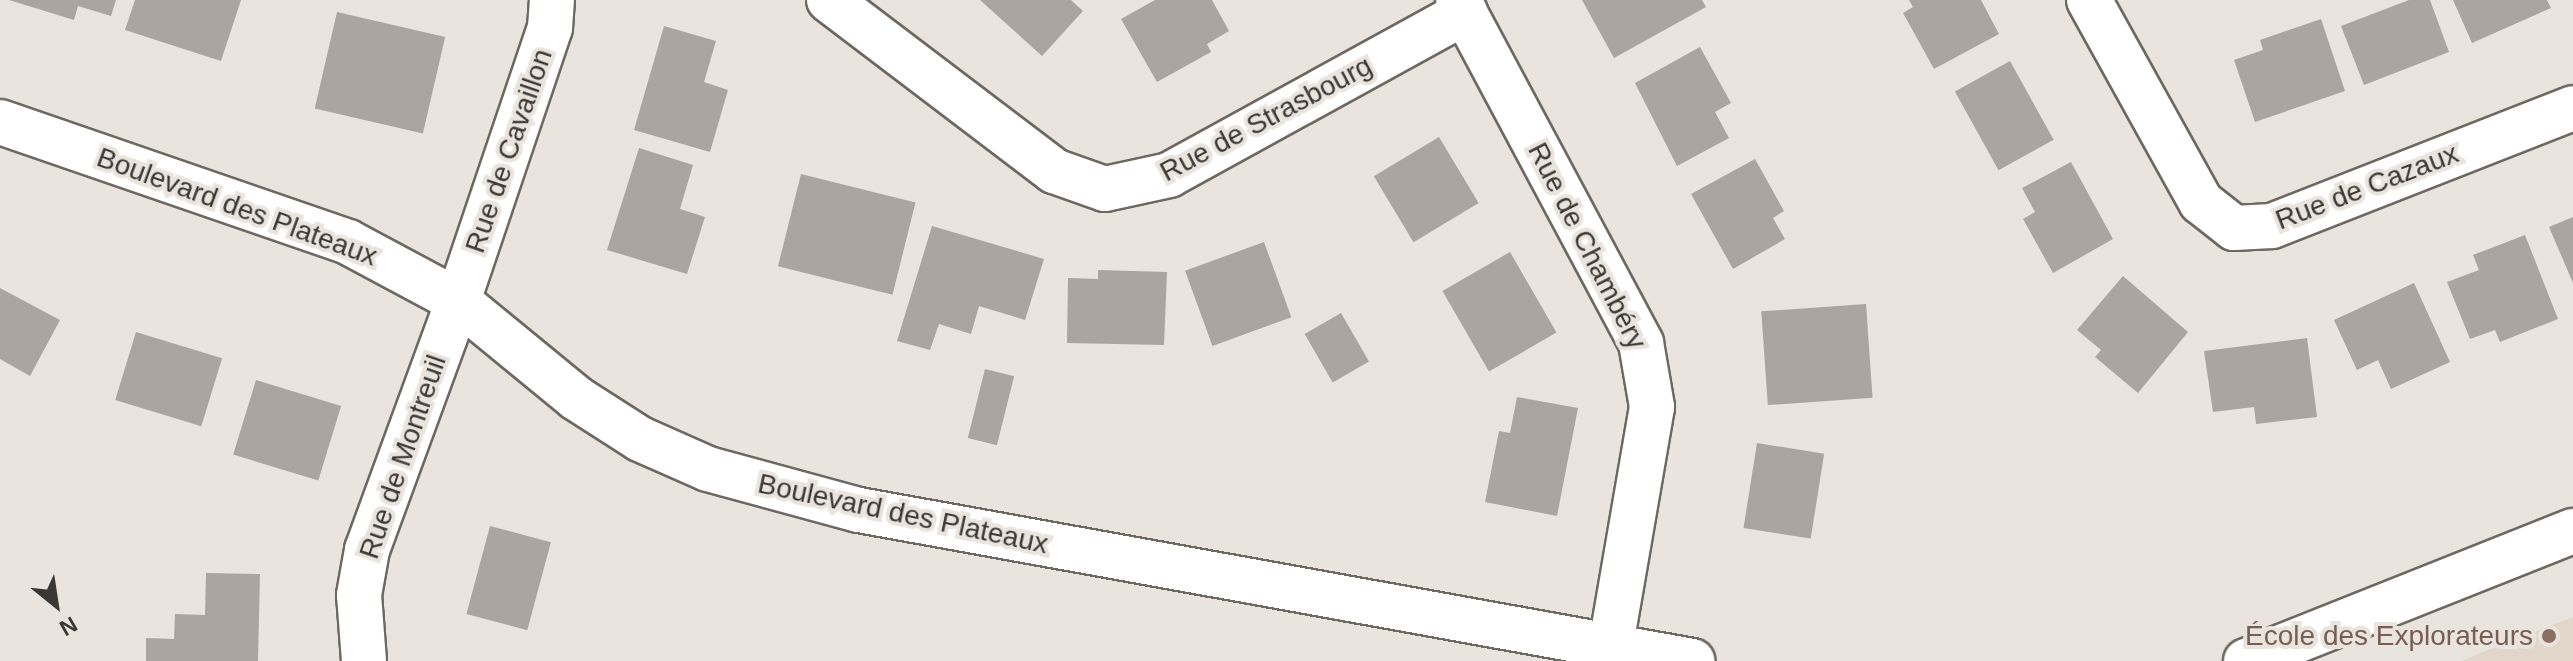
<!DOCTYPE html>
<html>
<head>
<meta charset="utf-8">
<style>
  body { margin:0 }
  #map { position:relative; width:2573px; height:661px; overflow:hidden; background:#e9e4dd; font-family:Arial,sans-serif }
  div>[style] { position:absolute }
  .built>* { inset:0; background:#e1d6c9 }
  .building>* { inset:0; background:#aaa59e; transform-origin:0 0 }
  .roads { filter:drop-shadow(2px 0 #6d6862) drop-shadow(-2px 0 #6d6862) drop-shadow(0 2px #6d6862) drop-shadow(0 -2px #6d6862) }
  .minor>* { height:44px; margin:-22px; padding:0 22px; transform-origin:22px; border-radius:22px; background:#fff }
  .dots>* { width:22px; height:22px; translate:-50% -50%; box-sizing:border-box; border:4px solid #e9e4dd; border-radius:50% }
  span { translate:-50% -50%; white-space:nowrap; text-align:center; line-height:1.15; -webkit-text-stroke:8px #e9e4dd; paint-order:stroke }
  .street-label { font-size:28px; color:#3a3835 }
  .education-label { font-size:28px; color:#785e54 }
  .right { translate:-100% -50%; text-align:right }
  .north { position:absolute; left:16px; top:565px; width:80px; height:80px; -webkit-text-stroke:6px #e9e4dd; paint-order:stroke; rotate:150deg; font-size:22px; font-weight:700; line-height:32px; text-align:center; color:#3a3835 }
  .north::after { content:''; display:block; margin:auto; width:28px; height:36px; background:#3a3835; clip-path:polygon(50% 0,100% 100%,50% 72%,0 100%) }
</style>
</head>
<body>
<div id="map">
  <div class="built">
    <i style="clip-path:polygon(2573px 617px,2573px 661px,2462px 661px,2478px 654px)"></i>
  </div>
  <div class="building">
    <i style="clip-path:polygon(9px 0,116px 0,111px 16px,78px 6px,74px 20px)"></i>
    <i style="clip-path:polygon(135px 0,241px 0,221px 61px,125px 30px)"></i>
    <i style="clip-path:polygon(980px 0,1071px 0,1083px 11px,1042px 56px)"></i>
    <i style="clip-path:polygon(1155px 0,1212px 0,1229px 31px,1207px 44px,1211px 52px,1157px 82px,1121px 19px)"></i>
    <i style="clip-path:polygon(1582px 0,1702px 0,1706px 7px,1614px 58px)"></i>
    <i style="clip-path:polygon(1909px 0,1981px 0,1999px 34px,1934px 69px,1903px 13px,1913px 7px)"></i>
    <i style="clip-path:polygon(2409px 0,2430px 0,2449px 52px,2364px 85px,2341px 26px)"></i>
    <i style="clip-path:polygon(2453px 0,2547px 0,2551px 8px,2472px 43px)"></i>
    <i style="left:337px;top:12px;width:111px;height:99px;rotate:13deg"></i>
    <i style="clip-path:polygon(2321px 19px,2345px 91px,2255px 122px,2234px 60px,2263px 50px,2260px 40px)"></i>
    <i style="clip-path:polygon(664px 26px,716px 41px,704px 82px,728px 90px,710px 152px,634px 130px)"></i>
    <i style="clip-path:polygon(1700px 47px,1731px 103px,1715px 112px,1729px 138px,1677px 166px,1635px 83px)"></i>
    <i style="left:2010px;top:61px;width:90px;height:63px;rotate:61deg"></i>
    <i style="left:1439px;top:137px;width:77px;height:76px;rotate:59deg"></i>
    <i style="clip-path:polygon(639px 148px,693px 165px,680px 209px,705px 217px,687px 274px,607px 250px)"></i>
    <i style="clip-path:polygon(1755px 159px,1784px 211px,1773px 218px,1785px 239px,1733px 269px,1691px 194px)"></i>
    <i style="clip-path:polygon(2071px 162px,2113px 239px,2053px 273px,2023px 219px,2035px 212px,2022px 188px)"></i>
    <i style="left:801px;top:174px;width:118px;height:95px;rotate:14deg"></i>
    <i style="clip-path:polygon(2573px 217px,2573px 283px,2549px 227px)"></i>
    <i style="clip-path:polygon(932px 226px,1044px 259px,1025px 320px,979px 306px,971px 334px,939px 324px,930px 350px,897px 341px)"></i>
    <i style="clip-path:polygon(2525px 235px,2558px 319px,2500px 342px,2495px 330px,2470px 339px,2447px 282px,2479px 270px,2473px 255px)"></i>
    <i style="left:1264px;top:242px;width:80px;height:84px;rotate:70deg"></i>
    <i style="left:1510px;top:252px;width:93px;height:78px;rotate:60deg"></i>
    <i style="clip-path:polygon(1098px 270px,1167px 272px,1164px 345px,1067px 343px,1068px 278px,1098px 279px)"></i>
    <i style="clip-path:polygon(2123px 276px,2188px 332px,2138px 393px,2095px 357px,2101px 350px,2077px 330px)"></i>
    <i style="clip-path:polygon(2414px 283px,2450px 362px,2391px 389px,2378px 360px,2357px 370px,2334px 320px)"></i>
    <i style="clip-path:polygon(0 288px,60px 320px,30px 376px,0 359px)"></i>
    <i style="left:1866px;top:304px;width:94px;height:105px;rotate:86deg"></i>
    <i style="left:1341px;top:313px;width:56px;height:42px;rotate:60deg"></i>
    <i style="left:136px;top:332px;width:90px;height:71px;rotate:17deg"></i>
    <i style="clip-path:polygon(2307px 338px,2317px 417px,2256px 424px,2254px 407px,2213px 412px,2204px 351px)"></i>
    <i style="left:985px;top:369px;width:30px;height:71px;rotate:14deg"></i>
    <i style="left:256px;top:380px;width:89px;height:78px;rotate:17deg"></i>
    <i style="clip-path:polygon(1517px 397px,1578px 408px,1557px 516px,1485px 502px,1499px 431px,1510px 433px)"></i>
    <i style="left:1757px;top:443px;width:68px;height:86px;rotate:9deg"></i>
    <i style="left:490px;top:526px;width:63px;height:91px;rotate:15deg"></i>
    <i style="clip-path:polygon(206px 573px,260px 574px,258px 661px,146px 661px,146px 638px,174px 639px,175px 614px,205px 615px)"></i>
  </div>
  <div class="roads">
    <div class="minor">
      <i style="left:829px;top:0;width:283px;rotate:37.2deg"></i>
      <i style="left:1054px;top:171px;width:54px;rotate:19.4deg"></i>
      <i style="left:1105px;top:189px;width:66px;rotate:-12.3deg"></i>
      <i style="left:1169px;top:175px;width:338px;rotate:-28.8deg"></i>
      <i style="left:1458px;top:0;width:389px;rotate:61.9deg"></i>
      <i style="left:1641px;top:343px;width:65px;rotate:80.2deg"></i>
      <i style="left:1652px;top:407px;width:248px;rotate:99.8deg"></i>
      <i style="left:2089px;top:0;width:231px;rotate:61deg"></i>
      <i style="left:2201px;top:202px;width:42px;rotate:38.2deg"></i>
      <i style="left:2234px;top:228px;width:38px;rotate:-3deg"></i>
      <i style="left:2272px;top:226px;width:323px;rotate:-21.4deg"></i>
      <i style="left:0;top:122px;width:368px;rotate:19deg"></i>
      <i style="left:348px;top:242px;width:125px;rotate:28.2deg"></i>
      <i style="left:458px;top:301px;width:153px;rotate:39.4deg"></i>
      <i style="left:576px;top:398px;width:76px;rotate:32.6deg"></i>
      <i style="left:640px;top:439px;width:74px;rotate:23.8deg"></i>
      <i style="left:708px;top:469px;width:156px;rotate:15.2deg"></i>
      <i style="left:859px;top:510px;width:847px;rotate:10.27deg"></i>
      <i style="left:364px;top:661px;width:66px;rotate:-94.3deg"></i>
      <i style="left:359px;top:595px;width:46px;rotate:-79.9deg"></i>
      <i style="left:367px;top:550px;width:265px;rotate:-69.9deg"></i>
      <i style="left:458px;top:301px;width:288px;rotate:-71.4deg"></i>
      <i style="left:550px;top:28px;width:28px;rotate:-86deg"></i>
      <i style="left:2246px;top:661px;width:352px;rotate:-21.7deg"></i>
    </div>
  </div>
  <div class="dots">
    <i style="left:2549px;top:636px;background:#8d6e63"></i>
  </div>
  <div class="street-label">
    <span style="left:1266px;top:119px;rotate:-28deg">Rue de Strasbourg</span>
    <span style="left:509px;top:151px;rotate:-71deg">Rue de Cavaillon</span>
    <span style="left:2367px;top:187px;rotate:-21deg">Rue de Cazaux</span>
    <span style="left:237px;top:207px;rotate:20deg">Boulevard des Plateaux</span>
    <span style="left:1587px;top:246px;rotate:63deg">Rue de Chambéry</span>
    <span style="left:403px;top:457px;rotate:-71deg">Rue de Montreuil</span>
    <span style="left:903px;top:514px;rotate:12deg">Boulevard des Plateaux</span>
  </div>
  <div class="education-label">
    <span class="right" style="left:2533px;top:636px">École des Explorateurs</span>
  </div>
  <div class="north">N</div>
</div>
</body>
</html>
